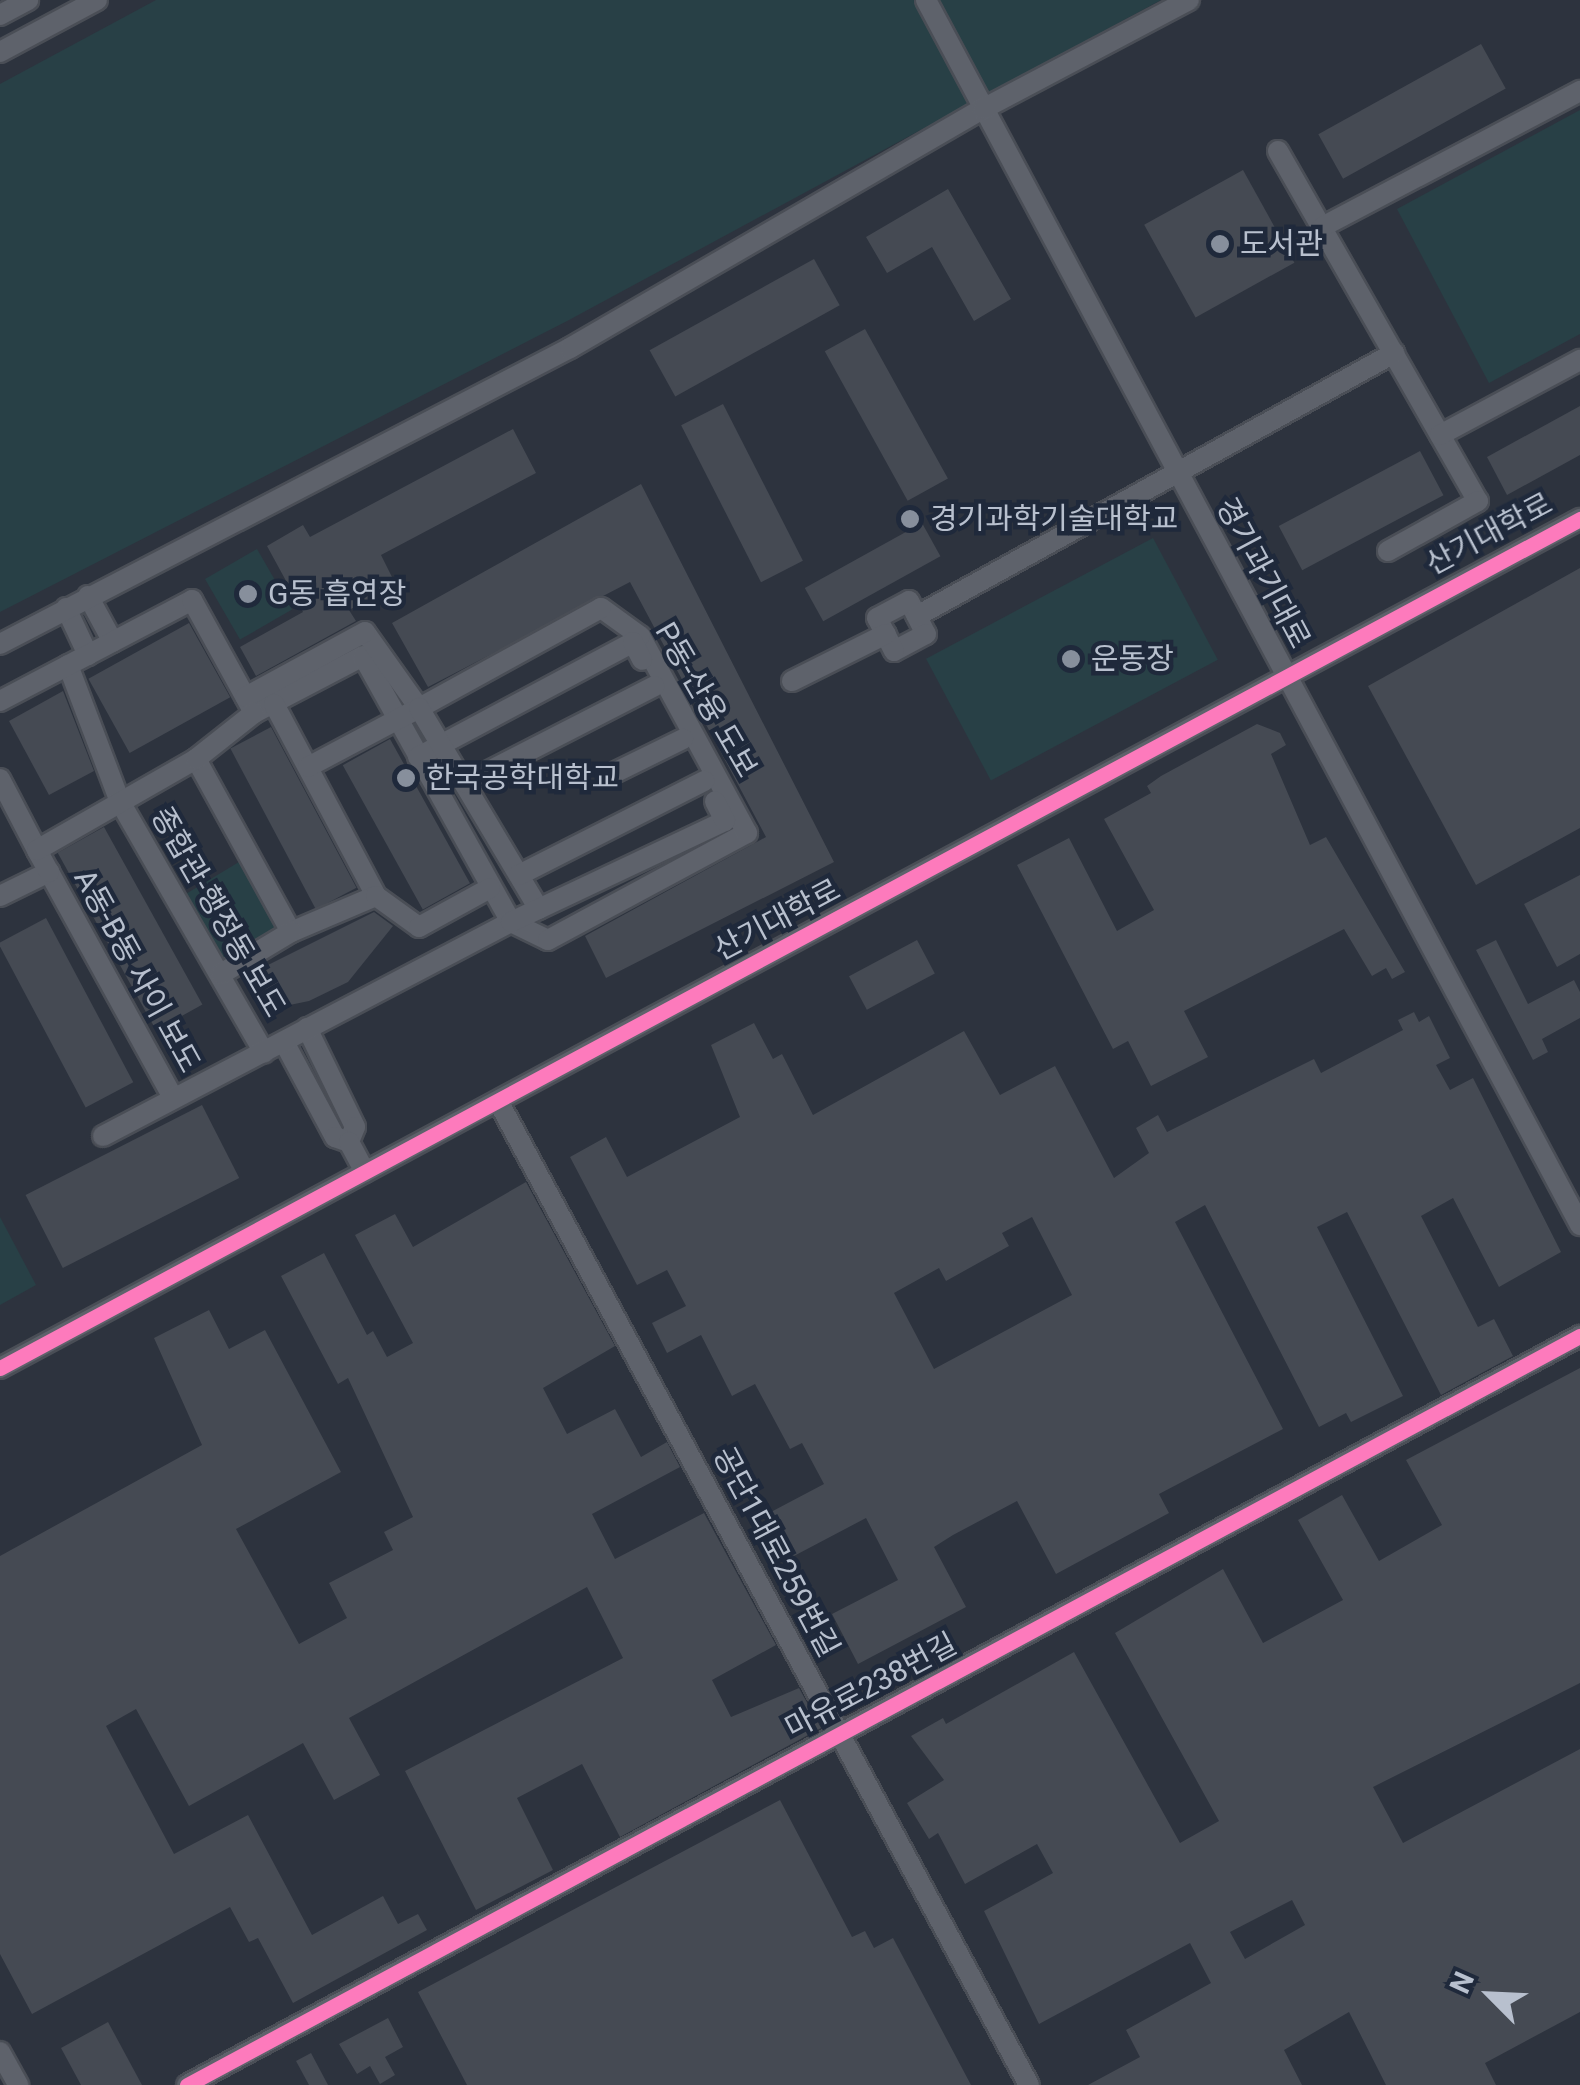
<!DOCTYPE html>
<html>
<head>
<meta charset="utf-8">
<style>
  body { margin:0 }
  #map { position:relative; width:1580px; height:2085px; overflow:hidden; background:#2d333e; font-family:Roboto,"Noto Sans KR",sans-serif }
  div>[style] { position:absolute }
  .green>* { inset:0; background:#284046; transform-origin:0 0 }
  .building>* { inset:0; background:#454a53; transform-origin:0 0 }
  .roads { filter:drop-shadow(2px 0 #4a4e56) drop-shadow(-2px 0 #4a4e56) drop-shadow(0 2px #4a4e56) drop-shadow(0 -2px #4a4e56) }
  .minor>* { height:20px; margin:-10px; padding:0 10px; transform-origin:10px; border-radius:10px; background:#5e626b }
  .cycleway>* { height:15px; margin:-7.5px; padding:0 7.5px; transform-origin:7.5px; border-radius:7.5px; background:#fd7abc }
  .dots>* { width:28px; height:28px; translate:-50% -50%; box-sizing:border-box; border:5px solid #1f293b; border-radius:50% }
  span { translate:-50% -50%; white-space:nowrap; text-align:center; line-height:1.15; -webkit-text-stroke:9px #1f293b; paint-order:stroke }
  .poi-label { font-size:30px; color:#b8c0ce }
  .left { translate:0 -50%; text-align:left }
  .street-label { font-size:30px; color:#b8c0ce }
  .north { position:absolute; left:1440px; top:1945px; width:100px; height:100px; -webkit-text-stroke:8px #1f293b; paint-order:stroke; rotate:294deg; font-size:28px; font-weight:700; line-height:40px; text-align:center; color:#b8c0ce }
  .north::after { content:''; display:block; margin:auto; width:35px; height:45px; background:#b8c0ce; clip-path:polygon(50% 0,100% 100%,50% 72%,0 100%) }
</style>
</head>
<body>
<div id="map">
  <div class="green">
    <i style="clip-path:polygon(156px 0,1161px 0,569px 320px,0 612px,0 84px)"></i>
    <i style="clip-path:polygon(1580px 110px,1580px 334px,1489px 383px,1397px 209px)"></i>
    <i style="left:1153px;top:538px;width:138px;height:257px;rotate:62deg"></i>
    <i style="left:257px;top:549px;width:70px;height:60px;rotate:60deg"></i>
    <i style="left:239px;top:862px;width:79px;height:63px;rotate:59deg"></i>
    <i style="clip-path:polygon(0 1217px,36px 1285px,0 1305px)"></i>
  </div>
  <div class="building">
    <i style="left:1481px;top:44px;width:51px;height:186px;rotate:61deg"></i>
    <i style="left:1243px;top:170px;width:106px;height:113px;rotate:61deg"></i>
    <i style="clip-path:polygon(948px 189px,1011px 299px,974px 321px,932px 247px,887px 273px,866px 237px)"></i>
    <i style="left:814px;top:259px;width:53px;height:188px;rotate:61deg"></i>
    <i style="left:865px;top:329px;width:171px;height:46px;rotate:61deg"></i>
    <i style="left:723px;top:404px;width:176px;height:47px;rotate:63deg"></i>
    <i style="clip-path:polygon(1580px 406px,1580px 455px,1507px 495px,1487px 457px)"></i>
    <i style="clip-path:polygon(513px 429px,536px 473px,381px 555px,396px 585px,349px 610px,356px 621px,256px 676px,240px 647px,303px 612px,267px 546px,303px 525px,310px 537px)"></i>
    <i style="left:1420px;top:451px;width:50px;height:160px;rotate:62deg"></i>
    <i style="clip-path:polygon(641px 484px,834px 862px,606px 978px,585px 936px,766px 837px,630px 582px,428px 687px,392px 623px)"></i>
    <i style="left:922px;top:523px;width:38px;height:134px;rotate:61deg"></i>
    <i style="clip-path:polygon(1580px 568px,1580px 828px,1476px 885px,1368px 686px)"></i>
    <i style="left:189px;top:623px;width:85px;height:115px;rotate:61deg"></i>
    <i style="clip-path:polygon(63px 691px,94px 771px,49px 795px,9px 721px)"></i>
    <i style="clip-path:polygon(1257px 724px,1280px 733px,1286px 745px,1271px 754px,1310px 845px,1326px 837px,1405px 972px,1392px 979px,1386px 968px,1372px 976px,1344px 929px,1184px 1011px,1208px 1057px,1151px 1086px,1128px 1041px,1113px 1049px,1017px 865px,1069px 838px,1117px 931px,1154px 910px,1104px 819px,1151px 793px,1147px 786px,1161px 776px)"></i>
    <i style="left:271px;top:727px;width:182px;height:46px;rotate:62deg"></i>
    <i style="left:390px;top:739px;width:165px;height:54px;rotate:61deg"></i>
    <i style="left:104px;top:827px;width:203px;height:53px;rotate:61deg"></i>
    <i style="clip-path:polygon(1580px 875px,1580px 954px,1557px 967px,1524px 904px)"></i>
    <i style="clip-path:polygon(374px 912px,393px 926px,348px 982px,309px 1001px,275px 1008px,256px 971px)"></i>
    <i style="left:46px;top:918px;width:186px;height:54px;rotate:62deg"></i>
    <i style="left:917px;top:940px;width:38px;height:77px;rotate:62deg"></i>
    <i style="clip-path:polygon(1496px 940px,1528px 1004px,1574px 980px,1580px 992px,1580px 1018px,1542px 1039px,1548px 1052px,1533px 1060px,1476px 950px)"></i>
    <i style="clip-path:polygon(evenodd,1414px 1012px,1419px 1022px,1429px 1016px,1450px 1058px,1436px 1065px,1450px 1090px,1473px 1078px,1561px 1252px,1499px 1287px,1453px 1198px,1421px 1216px,1478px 1327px,1494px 1319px,1513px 1356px,1441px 1395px,1347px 1212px,1317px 1227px,1403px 1396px,1351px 1422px,1346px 1413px,1319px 1427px,1205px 1205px,1175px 1222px,1283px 1429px,1159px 1494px,1169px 1513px,1056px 1574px,1017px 1501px,953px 1535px,934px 1547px,966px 1607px,858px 1664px,832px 1614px,898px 1580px,866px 1518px,792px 1557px,769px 1513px,824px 1484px,802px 1443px,790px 1449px,755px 1384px,732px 1396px,701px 1335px,667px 1353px,652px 1323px,686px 1306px,667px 1270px,637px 1285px,570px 1157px,606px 1137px,627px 1177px,740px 1117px,711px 1045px,754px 1023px,773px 1059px,782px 1054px,813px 1115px,964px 1031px,1000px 1095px,1055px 1066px,1114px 1178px,1149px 1153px,1136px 1128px,1158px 1115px,1167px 1132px,1314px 1059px,1321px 1073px,1403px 1030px,1398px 1020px,1414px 1012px,1032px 1217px,1072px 1295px,934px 1369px,894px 1293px,939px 1268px,946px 1281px,1009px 1246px,1002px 1233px,1032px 1217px)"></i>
    <i style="left:202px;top:1105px;width:82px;height:198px;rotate:63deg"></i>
    <i style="clip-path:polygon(526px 1182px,615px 1346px,543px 1388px,567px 1434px,615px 1409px,641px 1457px,667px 1442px,680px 1467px,592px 1514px,615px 1559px,704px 1513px,776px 1645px,712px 1680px,731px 1717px,799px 1688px,821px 1728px,620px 1837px,582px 1764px,517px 1798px,553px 1870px,476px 1910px,405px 1771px,623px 1658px,587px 1587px,349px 1718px,380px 1775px,334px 1800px,303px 1743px,189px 1806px,136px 1709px,106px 1726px,174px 1854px,248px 1815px,312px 1935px,383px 1896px,398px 1924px,418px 1914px,427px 1930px,293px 2003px,258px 1938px,249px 1942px,230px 1907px,32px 2014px,0 1954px,0 1556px,202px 1445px,154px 1338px,209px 1310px,229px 1349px,265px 1330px,341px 1472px,236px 1529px,299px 1644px,347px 1618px,329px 1583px,393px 1550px,384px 1532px,413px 1517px,348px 1378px,338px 1384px,281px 1276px,324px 1253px,367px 1335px,373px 1331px,387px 1357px,413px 1343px,355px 1235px,395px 1214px,413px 1247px)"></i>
    <i style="clip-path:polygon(evenodd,1580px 1368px,1580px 1683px,1373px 1787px,1403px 1843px,1580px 1749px,1580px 2012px,1485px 2063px,1496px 2085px,1386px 2085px,1349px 2012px,1284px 2050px,1302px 2085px,1088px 2085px,1140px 2057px,1126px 2030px,1211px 1983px,1190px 1943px,1039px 2024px,984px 1911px,1053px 1873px,1037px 1844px,965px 1884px,938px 1833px,929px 1839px,907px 1803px,944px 1780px,911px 1736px,943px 1718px,946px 1724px,1074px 1652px,1180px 1843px,1219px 1821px,1115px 1633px,1223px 1569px,1263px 1643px,1343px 1600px,1298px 1520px,1342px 1495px,1379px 1561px,1442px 1525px,1406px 1460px,1580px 1368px,1292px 1900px,1305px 1925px,1245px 1959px,1230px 1932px,1292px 1900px)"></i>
    <i style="clip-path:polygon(780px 1800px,852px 1937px,865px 1931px,874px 1948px,893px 1938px,971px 2085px,467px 2085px,418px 1992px)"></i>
    <i style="clip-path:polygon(388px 2018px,403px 2047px,385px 2057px,395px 2075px,380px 2084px,370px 2066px,357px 2074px,339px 2044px)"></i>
    <i style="clip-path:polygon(108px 2022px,142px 2085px,81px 2085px,61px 2048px)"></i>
    <i style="clip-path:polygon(311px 2053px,328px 2085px,309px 2085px,296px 2061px)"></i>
  </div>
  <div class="roads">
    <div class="minor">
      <i style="left:926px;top:0;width:1389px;rotate:61.9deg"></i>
      <i style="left:0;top:15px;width:32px;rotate:-28deg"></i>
      <i style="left:0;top:52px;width:110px;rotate:-28.2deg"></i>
      <i style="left:1278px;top:151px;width:403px;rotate:60.3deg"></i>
      <i style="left:1478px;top:501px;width:103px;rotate:150.9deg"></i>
      <i style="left:1322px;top:227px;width:292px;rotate:-27.8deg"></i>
      <i style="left:1440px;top:435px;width:159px;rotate:-28.2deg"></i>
      <i style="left:88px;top:596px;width:52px;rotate:61.5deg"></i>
      <i style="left:909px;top:601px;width:37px;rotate:63deg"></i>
      <i style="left:926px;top:634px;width:36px;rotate:152deg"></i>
      <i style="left:894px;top:651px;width:37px;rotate:-117deg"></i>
      <i style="left:877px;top:618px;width:36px;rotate:-28deg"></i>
      <i style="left:66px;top:608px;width:52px;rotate:64.9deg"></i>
      <i style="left:917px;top:616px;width:545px;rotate:-28.87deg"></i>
      <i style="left:0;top:644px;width:642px;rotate:-27.44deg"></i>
      <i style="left:570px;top:348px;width:477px;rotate:-30.1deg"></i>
      <i style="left:983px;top:109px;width:233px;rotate:-27.9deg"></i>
      <i style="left:68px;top:665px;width:147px;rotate:69.2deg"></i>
      <i style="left:120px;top:802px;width:289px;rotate:60.1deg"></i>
      <i style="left:792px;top:681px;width:105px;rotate:-26.6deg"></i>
      <i style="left:0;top:701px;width:217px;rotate:-27.7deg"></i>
      <i style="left:192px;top:600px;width:129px;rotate:61.2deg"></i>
      <i style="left:254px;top:713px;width:123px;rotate:-27.6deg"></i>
      <i style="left:363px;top:656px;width:304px;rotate:60.9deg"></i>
      <i style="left:511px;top:922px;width:41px;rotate:25.9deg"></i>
      <i style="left:548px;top:940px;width:226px;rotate:-28.3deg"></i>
      <i style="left:747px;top:833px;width:224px;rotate:-118.5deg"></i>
      <i style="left:640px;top:636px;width:48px;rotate:-144.3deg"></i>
      <i style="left:601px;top:608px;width:208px;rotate:151.2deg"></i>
      <i style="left:419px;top:708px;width:93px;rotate:-125.4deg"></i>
      <i style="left:365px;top:632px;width:136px;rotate:151.4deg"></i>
      <i style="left:274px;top:704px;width:217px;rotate:62deg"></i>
      <i style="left:418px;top:757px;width:244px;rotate:-28.1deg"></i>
      <i style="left:633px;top:642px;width:20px;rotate:63deg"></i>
      <i style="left:196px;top:759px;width:197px;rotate:61.2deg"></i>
      <i style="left:291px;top:932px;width:92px;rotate:-23deg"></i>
      <i style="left:376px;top:896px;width:53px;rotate:35.8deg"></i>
      <i style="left:419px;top:927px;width:81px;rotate:-28.8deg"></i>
      <i style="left:308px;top:767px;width:126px;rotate:-28deg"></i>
      <i style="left:419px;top:708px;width:234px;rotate:59.2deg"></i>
      <i style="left:616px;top:772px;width:75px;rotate:-26.2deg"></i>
      <i style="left:0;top:779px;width:80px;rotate:62.5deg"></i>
      <i style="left:466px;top:783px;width:212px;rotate:-27.2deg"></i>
      <i style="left:49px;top:872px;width:258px;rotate:61.2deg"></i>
      <i style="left:519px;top:875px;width:208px;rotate:-26.9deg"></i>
      <i style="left:0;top:896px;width:55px;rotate:-26.1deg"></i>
      <i style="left:49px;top:872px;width:25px;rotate:-119deg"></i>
      <i style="left:37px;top:850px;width:183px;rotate:-29.8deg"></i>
      <i style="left:196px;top:759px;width:74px;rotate:-38.4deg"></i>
      <i style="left:221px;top:974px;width:82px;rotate:-31deg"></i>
      <i style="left:307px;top:1028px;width:110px;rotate:64.1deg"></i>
      <i style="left:355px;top:1127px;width:16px;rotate:112deg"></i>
      <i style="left:284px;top:1042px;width:108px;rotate:61.8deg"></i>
      <i style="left:335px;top:1137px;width:15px;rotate:20deg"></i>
      <i style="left:349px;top:1142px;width:34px;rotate:62deg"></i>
      <i style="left:498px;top:1101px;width:1118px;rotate:61.65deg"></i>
      <i style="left:103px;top:1136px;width:461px;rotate:-27.7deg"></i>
      <i style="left:511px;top:922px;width:237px;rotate:-25.3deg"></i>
      <i style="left:725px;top:821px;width:22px;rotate:-117deg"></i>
      <i style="left:0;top:1368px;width:1794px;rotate:-28.25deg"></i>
      <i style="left:0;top:2052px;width:38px;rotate:61deg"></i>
      <i style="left:187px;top:2085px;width:1582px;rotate:-28.27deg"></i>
    </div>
  </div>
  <div class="cycleway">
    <i style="left:0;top:1368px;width:1794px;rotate:-28.25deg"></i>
    <i style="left:187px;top:2085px;width:1582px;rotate:-28.27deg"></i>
  </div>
  <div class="dots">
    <i style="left:1220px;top:244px;background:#878f9c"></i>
    <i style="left:910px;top:519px;background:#878f9c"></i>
    <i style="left:248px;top:594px;background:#878f9c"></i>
    <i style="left:1071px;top:659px;background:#878f9c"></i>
    <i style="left:406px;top:778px;background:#878f9c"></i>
  </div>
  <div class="poi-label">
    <span class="left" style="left:1240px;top:244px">도서관</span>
    <span class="left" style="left:930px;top:519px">경기과학기술대학교</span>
    <span class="left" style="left:268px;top:594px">G동 흡연장</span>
    <span class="left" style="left:1091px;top:659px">운동장</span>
    <span class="left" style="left:426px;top:778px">한국공학대학교</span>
  </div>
  <div class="street-label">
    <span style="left:1489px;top:534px;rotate:-28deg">산기대학로</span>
    <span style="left:1263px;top:573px;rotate:62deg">경기과기대로</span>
    <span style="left:706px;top:700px;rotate:60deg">P동-산융 도보</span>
    <span style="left:218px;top:912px;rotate:60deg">종합관-행정동 보도</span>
    <span style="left:777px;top:920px;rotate:-28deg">산기대학로</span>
    <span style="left:137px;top:971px;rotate:61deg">A동-B동 사이 보도</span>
    <span style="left:776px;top:1552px;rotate:62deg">공단1대로259번길</span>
    <span style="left:871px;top:1686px;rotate:-28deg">마유로238번길</span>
  </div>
  <div class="north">N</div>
</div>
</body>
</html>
